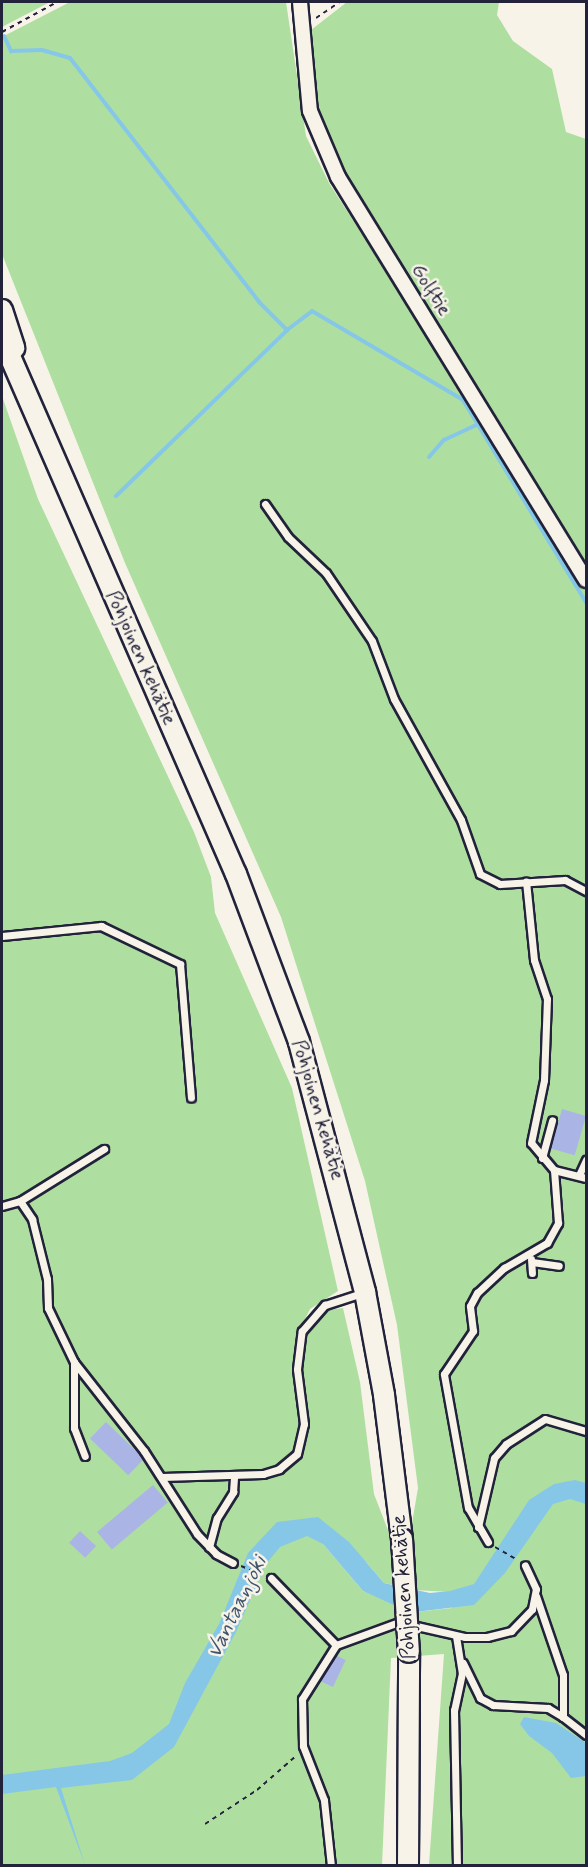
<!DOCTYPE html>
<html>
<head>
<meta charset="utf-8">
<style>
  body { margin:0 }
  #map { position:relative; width:588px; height:1867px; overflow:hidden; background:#f7f3e8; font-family:Mynerve,sans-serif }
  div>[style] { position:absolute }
  .green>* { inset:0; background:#aedfa0 }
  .water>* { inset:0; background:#86c7e7 }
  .stream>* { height:4px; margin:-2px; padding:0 2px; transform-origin:2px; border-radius:2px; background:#86c7e7 }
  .building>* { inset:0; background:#aab5e5; transform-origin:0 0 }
  .path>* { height:2px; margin-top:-1px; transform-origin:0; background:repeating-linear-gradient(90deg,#22223b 0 4.5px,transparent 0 9px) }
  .roads { filter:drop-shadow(2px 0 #22223b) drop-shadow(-2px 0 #22223b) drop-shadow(0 2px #22223b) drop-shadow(0 -2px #22223b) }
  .lane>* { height:7px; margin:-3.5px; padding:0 3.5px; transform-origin:3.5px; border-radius:3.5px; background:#f7f3e8 }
  .street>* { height:14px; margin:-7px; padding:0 7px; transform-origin:7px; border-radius:7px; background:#f7f3e8 }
  .secondary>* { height:20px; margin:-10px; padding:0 10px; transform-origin:10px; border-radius:10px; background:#f7f3e8 }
  .bridges { filter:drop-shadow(2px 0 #22223b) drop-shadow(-2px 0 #22223b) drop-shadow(0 2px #22223b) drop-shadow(0 -2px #22223b) }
  .secondary-bridge>* { height:20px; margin:-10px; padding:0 10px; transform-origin:10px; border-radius:10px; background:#f7f3e8 }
  span { translate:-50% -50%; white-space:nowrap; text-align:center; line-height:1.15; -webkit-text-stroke:5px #f7f3e8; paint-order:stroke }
  .street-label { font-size:20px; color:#22223b }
  .water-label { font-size:21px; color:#40546f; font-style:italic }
  .frame { position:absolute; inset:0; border:3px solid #22223b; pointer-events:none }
</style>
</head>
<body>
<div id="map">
  <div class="green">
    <i style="clip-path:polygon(2px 2px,50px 2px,2px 27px)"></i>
    <i style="clip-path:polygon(70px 2px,286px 2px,306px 136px,329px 183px,374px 253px,387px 241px,336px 162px,320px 124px,313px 88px,311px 30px,347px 2px,499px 2px,497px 15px,513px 41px,552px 69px,566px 132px,586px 139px,586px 1865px,429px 1865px,444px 1654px,391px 1658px,382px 1865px,2px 1865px,2px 396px,38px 499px,194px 832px,211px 877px,215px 913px,292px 1088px,338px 1291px,310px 1309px,305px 1319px,309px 1329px,328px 1310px,343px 1308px,360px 1382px,374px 1494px,391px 1538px,395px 1585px,384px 1583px,367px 1563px,323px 1544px,363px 1591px,415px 1612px,452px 1608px,450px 1592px,414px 1590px,410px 1535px,418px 1488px,397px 1325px,365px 1181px,281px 917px,125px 563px,2px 254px,2px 37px)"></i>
  </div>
  <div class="water">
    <i style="clip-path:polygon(575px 1480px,586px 1483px,586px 1504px,570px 1499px,553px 1504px,505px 1573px,474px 1605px,415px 1612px,396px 1606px,363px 1591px,323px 1544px,307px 1536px,280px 1547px,266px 1564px,236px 1632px,174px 1747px,132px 1780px,61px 1788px,85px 1865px,56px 1787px,2px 1794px,2px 1775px,110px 1761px,132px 1753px,169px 1724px,185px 1683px,219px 1624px,248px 1553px,277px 1522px,318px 1517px,349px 1542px,384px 1583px,430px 1593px,450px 1591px,474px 1584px,529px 1500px,554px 1484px)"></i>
    <i style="clip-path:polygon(524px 1717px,556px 1723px,586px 1743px,586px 1776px,571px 1778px,552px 1753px,529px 1736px,520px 1724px)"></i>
  </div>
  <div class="stream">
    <i style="left:4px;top:36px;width:17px;rotate:65deg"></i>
    <i style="left:11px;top:51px;width:31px;rotate:-2deg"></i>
    <i style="left:42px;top:50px;width:29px;rotate:16deg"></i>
    <i style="left:70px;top:58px;width:309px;rotate:52.2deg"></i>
    <i style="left:259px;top:302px;width:40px;rotate:45deg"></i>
    <i style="left:287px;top:330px;width:31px;rotate:-37deg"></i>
    <i style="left:312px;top:311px;width:175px;rotate:30.5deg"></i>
    <i style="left:463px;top:400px;width:237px;rotate:58.7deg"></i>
    <i style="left:429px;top:457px;width:23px;rotate:-49deg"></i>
    <i style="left:444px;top:440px;width:38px;rotate:-25deg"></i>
    <i style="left:116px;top:496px;width:238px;rotate:-44.1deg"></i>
  </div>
  <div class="building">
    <i style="left:562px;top:1109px;width:25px;height:41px;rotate:16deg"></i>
    <i style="left:106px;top:1422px;width:53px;height:23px;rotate:44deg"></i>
    <i style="left:153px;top:1485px;width:23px;height:73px;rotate:50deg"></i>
    <i style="left:80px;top:1531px;width:22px;height:16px;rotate:43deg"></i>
    <i style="left:333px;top:1654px;width:14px;height:30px;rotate:25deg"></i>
  </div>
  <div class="path">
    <i style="left:316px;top:18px;width:29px;rotate:-34deg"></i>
    <i style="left:2px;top:32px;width:63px;rotate:-28.6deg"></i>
    <i style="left:495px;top:1547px;width:24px;rotate:30deg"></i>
    <i style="left:241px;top:1566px;width:22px;rotate:22deg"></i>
    <i style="left:205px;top:1824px;width:62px;rotate:-33.2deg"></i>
    <i style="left:257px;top:1790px;width:52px;rotate:-41.1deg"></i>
  </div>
  <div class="roads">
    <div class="lane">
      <i style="left:265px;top:504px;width:40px;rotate:55.1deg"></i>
      <i style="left:288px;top:537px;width:52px;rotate:43.5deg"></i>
      <i style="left:326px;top:573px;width:82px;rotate:55.9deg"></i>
      <i style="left:372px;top:641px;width:62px;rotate:69.2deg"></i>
      <i style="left:394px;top:699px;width:138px;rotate:61deg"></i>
      <i style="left:461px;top:820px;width:57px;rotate:70.6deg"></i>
      <i style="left:480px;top:874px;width:22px;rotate:27deg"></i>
      <i style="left:500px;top:884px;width:65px;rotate:-3.5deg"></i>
      <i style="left:565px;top:880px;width:24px;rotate:28deg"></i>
      <i style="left:2px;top:936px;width:100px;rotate:-5.8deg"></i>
      <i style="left:101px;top:926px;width:88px;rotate:25.7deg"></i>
      <i style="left:180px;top:964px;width:134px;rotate:85.3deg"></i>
      <i style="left:542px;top:1158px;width:39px;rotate:-75deg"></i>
      <i style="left:554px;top:1170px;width:33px;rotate:14deg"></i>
      <i style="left:579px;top:1175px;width:17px;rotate:-65deg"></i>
      <i style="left:20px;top:1201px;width:99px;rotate:-31.8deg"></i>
      <i style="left:2px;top:1206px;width:19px;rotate:-16deg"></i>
      <i style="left:20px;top:1201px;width:22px;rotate:56deg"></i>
      <i style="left:32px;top:1219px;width:62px;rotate:76deg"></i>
      <i style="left:47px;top:1279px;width:29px;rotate:88deg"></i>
      <i style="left:48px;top:1308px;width:60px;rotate:64.3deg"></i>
      <i style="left:74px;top:1362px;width:113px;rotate:51.8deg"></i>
      <i style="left:144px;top:1451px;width:98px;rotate:57.4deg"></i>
      <i style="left:197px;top:1534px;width:28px;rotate:46deg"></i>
      <i style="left:216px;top:1554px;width:19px;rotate:28deg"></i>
      <i style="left:531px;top:1259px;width:14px;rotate:86deg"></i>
      <i style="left:532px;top:1262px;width:27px;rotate:8deg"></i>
      <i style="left:74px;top:1362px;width:66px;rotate:90deg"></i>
      <i style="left:74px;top:1428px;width:30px;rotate:69deg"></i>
      <i style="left:162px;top:1477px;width:101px;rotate:-1.7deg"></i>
      <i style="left:263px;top:1474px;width:17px;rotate:-17deg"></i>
      <i style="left:279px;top:1469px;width:23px;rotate:-40deg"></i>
      <i style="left:297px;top:1454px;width:31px;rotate:-77deg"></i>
      <i style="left:304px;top:1424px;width:55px;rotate:-97.3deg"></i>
      <i style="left:297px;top:1369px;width:38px;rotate:-83deg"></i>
      <i style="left:302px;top:1331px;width:35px;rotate:-49deg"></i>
      <i style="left:325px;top:1305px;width:39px;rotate:-18deg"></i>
      <i style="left:478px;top:1527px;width:71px;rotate:-76.9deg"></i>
      <i style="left:494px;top:1458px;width:18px;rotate:-49deg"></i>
      <i style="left:506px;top:1444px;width:46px;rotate:-32.7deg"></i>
      <i style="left:545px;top:1419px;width:43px;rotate:16.3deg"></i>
      <i style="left:488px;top:1542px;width:39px;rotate:-120deg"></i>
      <i style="left:468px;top:1508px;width:136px;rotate:-100.2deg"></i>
      <i style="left:444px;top:1374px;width:52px;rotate:-56deg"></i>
      <i style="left:473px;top:1331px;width:25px;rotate:-97deg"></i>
      <i style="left:470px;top:1306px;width:15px;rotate:-62deg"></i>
      <i style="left:477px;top:1293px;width:37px;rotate:-43deg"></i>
      <i style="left:504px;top:1268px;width:50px;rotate:-30.2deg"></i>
      <i style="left:547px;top:1243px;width:23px;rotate:-61deg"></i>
      <i style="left:558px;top:1223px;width:53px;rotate:-94.3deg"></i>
      <i style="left:554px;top:1170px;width:35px;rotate:-130deg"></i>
      <i style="left:531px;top:1143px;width:64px;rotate:-78.3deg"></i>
      <i style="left:544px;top:1080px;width:81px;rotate:-87.9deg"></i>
      <i style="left:547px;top:999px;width:41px;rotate:-108.4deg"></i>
      <i style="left:534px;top:960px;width:79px;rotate:-95.8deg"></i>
      <i style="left:209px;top:1547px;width:30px;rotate:-75deg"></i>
      <i style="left:217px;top:1518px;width:31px;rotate:-58deg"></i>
      <i style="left:233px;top:1492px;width:16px;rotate:-86deg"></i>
      <i style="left:271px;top:1578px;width:93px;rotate:45.9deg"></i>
      <i style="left:336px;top:1645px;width:67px;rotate:-20.1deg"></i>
      <i style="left:399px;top:1622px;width:68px;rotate:12.8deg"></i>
      <i style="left:465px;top:1637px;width:22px"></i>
      <i style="left:487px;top:1637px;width:25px;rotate:-14deg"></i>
      <i style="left:511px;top:1631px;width:30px;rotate:-46deg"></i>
      <i style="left:532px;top:1609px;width:20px;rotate:-79deg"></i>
      <i style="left:536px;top:1589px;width:26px;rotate:-115deg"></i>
      <i style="left:536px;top:1596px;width:83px;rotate:71.1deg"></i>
      <i style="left:563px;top:1675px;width:42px;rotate:90deg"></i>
      <i style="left:563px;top:1717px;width:29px;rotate:38deg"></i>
      <i style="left:456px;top:1636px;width:37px;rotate:81deg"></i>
      <i style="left:462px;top:1673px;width:38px;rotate:102deg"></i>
      <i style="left:454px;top:1710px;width:156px;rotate:88.9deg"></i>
      <i style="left:463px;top:1663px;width:39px;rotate:64deg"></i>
      <i style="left:480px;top:1698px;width:15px;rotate:28deg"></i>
      <i style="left:493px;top:1705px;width:55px;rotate:3.1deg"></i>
      <i style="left:548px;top:1708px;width:17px;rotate:31deg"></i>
      <i style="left:331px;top:1866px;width:66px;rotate:-96.1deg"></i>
      <i style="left:324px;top:1800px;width:58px;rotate:-111.3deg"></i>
      <i style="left:303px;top:1746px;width:47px;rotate:-91.2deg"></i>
      <i style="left:302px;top:1699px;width:64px;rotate:-57.8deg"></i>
    </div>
    <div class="street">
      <i style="left:300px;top:2px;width:109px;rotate:84.8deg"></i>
      <i style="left:310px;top:111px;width:72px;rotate:67deg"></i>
      <i style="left:338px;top:177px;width:473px;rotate:58.4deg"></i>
    </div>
    <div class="secondary">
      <i style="left:2px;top:310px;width:40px;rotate:72deg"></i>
      <i style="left:2px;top:338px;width:585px;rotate:66.42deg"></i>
      <i style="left:236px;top:874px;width:179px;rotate:69.4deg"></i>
      <i style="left:299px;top:1042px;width:259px;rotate:75.2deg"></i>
      <i style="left:365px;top:1292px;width:105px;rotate:79.5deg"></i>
      <i style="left:384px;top:1395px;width:145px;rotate:82.9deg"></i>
      <i style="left:408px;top:1866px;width:214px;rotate:-89.7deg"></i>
    </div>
  </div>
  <div class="bridges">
    <div class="secondary-bridge">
      <i style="left:402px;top:1539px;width:113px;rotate:86.5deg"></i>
    </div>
  </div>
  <div class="street-label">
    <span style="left:431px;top:290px;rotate:58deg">Golftie</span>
    <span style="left:141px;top:658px;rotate:66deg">Pohjoinen kehätie</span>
    <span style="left:318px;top:1110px;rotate:74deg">Pohjoinen kehätie</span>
    <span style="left:404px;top:1587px;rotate:-94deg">Pohjoinen kehätie</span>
  </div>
  <div class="water-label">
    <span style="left:237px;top:1607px;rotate:-64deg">Vantaanjoki</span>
  </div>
  <div class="frame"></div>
</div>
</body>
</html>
